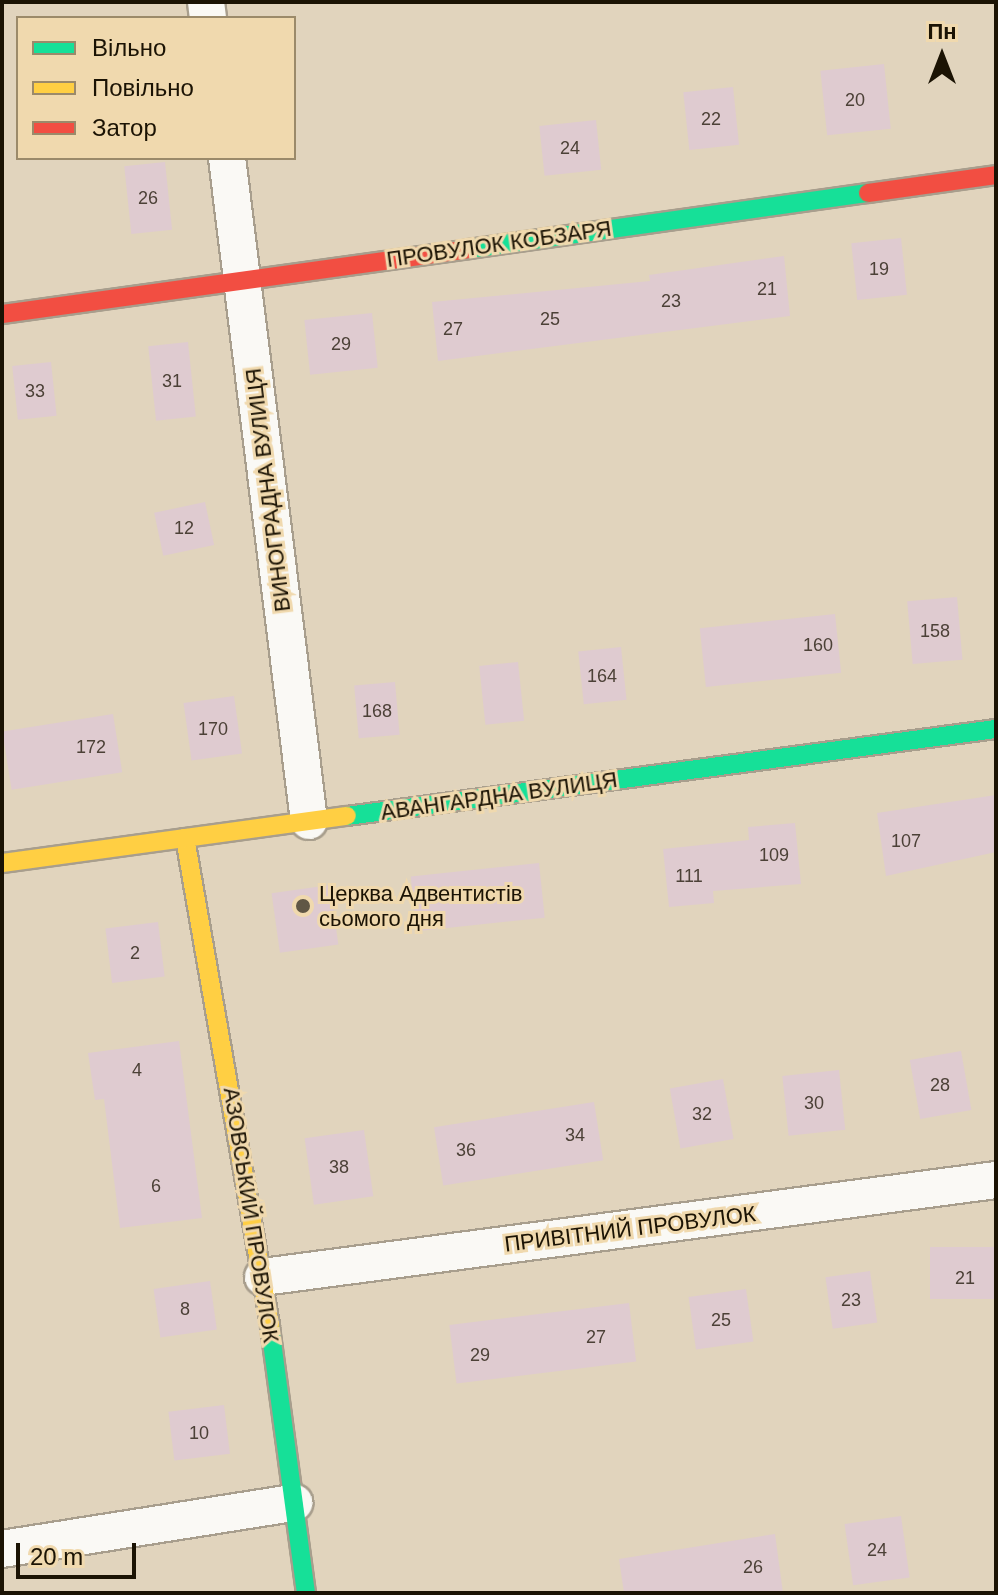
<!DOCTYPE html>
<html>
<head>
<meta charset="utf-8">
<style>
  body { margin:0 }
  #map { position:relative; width:998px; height:1595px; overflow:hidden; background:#e1d4bd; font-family:Helvetica,sans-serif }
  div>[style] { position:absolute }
  .building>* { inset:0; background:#dfcbd0; transform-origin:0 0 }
  .roads { filter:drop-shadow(2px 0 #a89e8d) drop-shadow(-2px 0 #a89e8d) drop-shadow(0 2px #a89e8d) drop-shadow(0 -2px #a89e8d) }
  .street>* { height:36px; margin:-18px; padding:0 18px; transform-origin:18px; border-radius:18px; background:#faf9f5 }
  .fast>* { height:18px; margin:-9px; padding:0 9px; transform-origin:9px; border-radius:9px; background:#16e098 }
  .slow>* { height:18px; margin:-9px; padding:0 9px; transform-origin:9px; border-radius:9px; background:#ffcf43 }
  .jam>* { height:18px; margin:-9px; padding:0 9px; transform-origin:9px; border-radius:9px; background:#f24e42 }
  .dots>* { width:22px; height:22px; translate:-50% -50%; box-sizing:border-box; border:4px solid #f0d9ae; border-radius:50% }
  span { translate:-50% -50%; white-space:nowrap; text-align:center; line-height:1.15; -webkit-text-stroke:6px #f0d9ae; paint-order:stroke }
  .number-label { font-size:18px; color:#4c4137 }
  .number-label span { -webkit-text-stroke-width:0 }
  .street-label { font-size:22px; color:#1b1304 }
  .poi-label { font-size:22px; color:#1b1304 }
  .left { translate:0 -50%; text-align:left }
  .frame { position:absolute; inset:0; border:4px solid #1b1304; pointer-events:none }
  .legend { position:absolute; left:16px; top:16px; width:280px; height:144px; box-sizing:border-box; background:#f0d9ae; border:2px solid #9b8a6a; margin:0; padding:10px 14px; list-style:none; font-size:24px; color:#1b1304 }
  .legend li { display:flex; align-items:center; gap:16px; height:40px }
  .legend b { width:40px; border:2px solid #9b8a6a }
  .north { position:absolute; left:902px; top:16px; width:80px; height:80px; -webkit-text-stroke:6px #f0d9ae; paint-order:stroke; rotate:0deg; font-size:22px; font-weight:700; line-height:32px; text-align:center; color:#1b1304 }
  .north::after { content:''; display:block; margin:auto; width:28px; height:36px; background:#1b1304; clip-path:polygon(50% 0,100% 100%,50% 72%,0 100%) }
  .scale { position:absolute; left:16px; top:1543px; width:120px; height:36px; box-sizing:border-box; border:4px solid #1b1304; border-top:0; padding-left:10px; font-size:24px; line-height:28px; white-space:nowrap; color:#1b1304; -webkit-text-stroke:6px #f0d9ae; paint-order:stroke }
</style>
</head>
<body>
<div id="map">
  <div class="building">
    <i style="left:884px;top:64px;width:65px;height:64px;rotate:84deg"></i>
    <i style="left:733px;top:87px;width:58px;height:50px;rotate:84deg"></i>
    <i style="left:596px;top:120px;width:50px;height:57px;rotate:84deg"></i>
    <i style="left:165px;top:162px;width:68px;height:41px;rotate:84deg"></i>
    <i style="left:901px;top:238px;width:57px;height:50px;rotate:84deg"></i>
    <i style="clip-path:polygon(784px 256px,790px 316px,438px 361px,432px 302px,650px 281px,649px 275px)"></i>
    <i style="left:372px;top:313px;width:55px;height:68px;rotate:84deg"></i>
    <i style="left:188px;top:342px;width:75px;height:40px;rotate:84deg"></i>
    <i style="left:51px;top:362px;width:54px;height:39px;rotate:84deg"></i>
    <i style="left:205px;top:502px;width:44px;height:52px;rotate:78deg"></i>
    <i style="left:957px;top:597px;width:63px;height:50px;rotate:85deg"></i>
    <i style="left:835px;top:614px;width:59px;height:136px;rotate:84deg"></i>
    <i style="left:621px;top:647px;width:53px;height:43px;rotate:84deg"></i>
    <i style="left:518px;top:662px;width:59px;height:39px;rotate:84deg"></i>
    <i style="left:395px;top:682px;width:53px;height:41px;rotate:85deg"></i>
    <i style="left:234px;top:696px;width:58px;height:51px;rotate:82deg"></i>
    <i style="left:113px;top:714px;width:59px;height:112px;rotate:81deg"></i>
    <i style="clip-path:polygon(996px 795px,996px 852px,886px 876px,877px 813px)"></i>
    <i style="clip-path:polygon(795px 823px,801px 884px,713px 891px,714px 903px,669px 907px,663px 849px,749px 840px,748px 827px)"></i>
    <i style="left:539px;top:863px;width:55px;height:129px;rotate:84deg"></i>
    <i style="left:330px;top:885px;width:60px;height:59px;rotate:82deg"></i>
    <i style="left:158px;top:922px;width:55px;height:53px;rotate:83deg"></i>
    <i style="clip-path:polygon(179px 1041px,202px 1218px,120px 1228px,104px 1099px,95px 1100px,88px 1053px)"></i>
    <i style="left:961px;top:1051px;width:60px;height:52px;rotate:80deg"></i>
    <i style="left:839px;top:1070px;width:60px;height:57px;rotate:84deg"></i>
    <i style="left:723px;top:1079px;width:61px;height:54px;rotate:80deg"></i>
    <i style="left:594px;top:1102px;width:59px;height:162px;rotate:81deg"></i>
    <i style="left:364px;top:1130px;width:67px;height:60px;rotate:82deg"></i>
    <i style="left:996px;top:1247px;width:52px;height:66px;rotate:90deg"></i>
    <i style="left:870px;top:1271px;width:52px;height:45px;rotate:82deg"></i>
    <i style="left:210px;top:1281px;width:49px;height:57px;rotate:82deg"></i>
    <i style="left:746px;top:1289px;width:53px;height:58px;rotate:82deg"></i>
    <i style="left:629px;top:1303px;width:59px;height:181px;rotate:83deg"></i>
    <i style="left:224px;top:1405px;width:49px;height:56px;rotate:83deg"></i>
    <i style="left:901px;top:1516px;width:62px;height:57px;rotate:82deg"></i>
    <i style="clip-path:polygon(775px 1534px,783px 1593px,624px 1593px,619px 1559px)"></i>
  </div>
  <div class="roads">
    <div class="street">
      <i style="left:206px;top:2px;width:16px;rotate:83deg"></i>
      <i style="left:227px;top:158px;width:668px;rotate:82.95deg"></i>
      <i style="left:263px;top:1277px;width:739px;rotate:-7.54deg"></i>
      <i style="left:2px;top:1549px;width:296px;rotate:-9deg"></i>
    </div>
    <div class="fast">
      <i style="left:469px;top:249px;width:403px;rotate:-8deg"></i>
      <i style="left:347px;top:816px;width:655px;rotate:-7.64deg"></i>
      <i style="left:270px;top:1327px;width:268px;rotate:82.3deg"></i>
    </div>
    <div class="slow">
      <i style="left:185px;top:838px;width:496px;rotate:80.1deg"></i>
      <i style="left:2px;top:863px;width:348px;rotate:-7.8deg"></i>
    </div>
    <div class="jam">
      <i style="left:868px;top:193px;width:129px;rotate:-8deg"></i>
      <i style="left:2px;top:314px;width:472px;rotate:-7.9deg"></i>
    </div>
  </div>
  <div class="dots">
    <i style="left:303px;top:906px;background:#605745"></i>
  </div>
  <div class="number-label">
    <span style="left:855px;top:100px">20</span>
    <span style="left:711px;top:119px">22</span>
    <span style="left:570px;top:148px">24</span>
    <span style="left:148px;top:198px">26</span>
    <span style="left:879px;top:269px">19</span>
    <span style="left:767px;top:289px">21</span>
    <span style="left:671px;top:301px">23</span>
    <span style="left:550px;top:319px">25</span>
    <span style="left:453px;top:329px">27</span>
    <span style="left:341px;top:344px">29</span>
    <span style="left:172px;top:381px">31</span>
    <span style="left:35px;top:391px">33</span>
    <span style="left:184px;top:528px">12</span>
    <span style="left:935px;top:631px">158</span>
    <span style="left:818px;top:645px">160</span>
    <span style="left:602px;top:676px">164</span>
    <span style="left:377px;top:711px">168</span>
    <span style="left:213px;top:729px">170</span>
    <span style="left:91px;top:747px">172</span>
    <span style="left:906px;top:841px">107</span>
    <span style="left:774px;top:855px">109</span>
    <span style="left:689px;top:876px">111</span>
    <span style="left:135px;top:953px">2</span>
    <span style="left:137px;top:1070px">4</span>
    <span style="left:940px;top:1085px">28</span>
    <span style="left:814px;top:1103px">30</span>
    <span style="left:702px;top:1114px">32</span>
    <span style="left:575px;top:1135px">34</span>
    <span style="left:466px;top:1150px">36</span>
    <span style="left:339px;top:1167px">38</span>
    <span style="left:156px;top:1186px">6</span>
    <span style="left:965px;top:1278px">21</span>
    <span style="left:851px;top:1300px">23</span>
    <span style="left:185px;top:1309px">8</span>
    <span style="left:721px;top:1320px">25</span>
    <span style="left:596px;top:1337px">27</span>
    <span style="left:480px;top:1355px">29</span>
    <span style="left:199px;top:1433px">10</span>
    <span style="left:877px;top:1550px">24</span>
    <span style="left:753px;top:1567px">26</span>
  </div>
  <div class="street-label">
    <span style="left:499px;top:244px;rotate:-8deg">ПРОВУЛОК КОБЗАРЯ</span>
    <span style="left:268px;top:490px;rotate:-97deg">ВИНОГРАДНА ВУЛИЦЯ</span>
    <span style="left:499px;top:796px;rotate:-8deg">АВАНГАРДНА ВУЛИЦЯ</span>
    <span style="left:251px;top:1215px;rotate:81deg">АЗОВСЬКИЙ ПРОВУЛОК</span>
    <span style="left:630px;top:1229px;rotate:-7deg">ПРИВІТНИЙ ПРОВУЛОК</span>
  </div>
  <div class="poi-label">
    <span class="left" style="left:319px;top:906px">Церква Адвентистів<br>сьомого дня</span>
  </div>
  <div class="frame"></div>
  <ul class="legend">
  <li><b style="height:10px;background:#16e098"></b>Вільно</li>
  <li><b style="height:10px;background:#ffcf43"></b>Повільно</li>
  <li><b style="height:10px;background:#f24e42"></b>Затор</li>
  </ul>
  <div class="north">Пн</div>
  <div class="scale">20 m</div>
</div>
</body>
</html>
